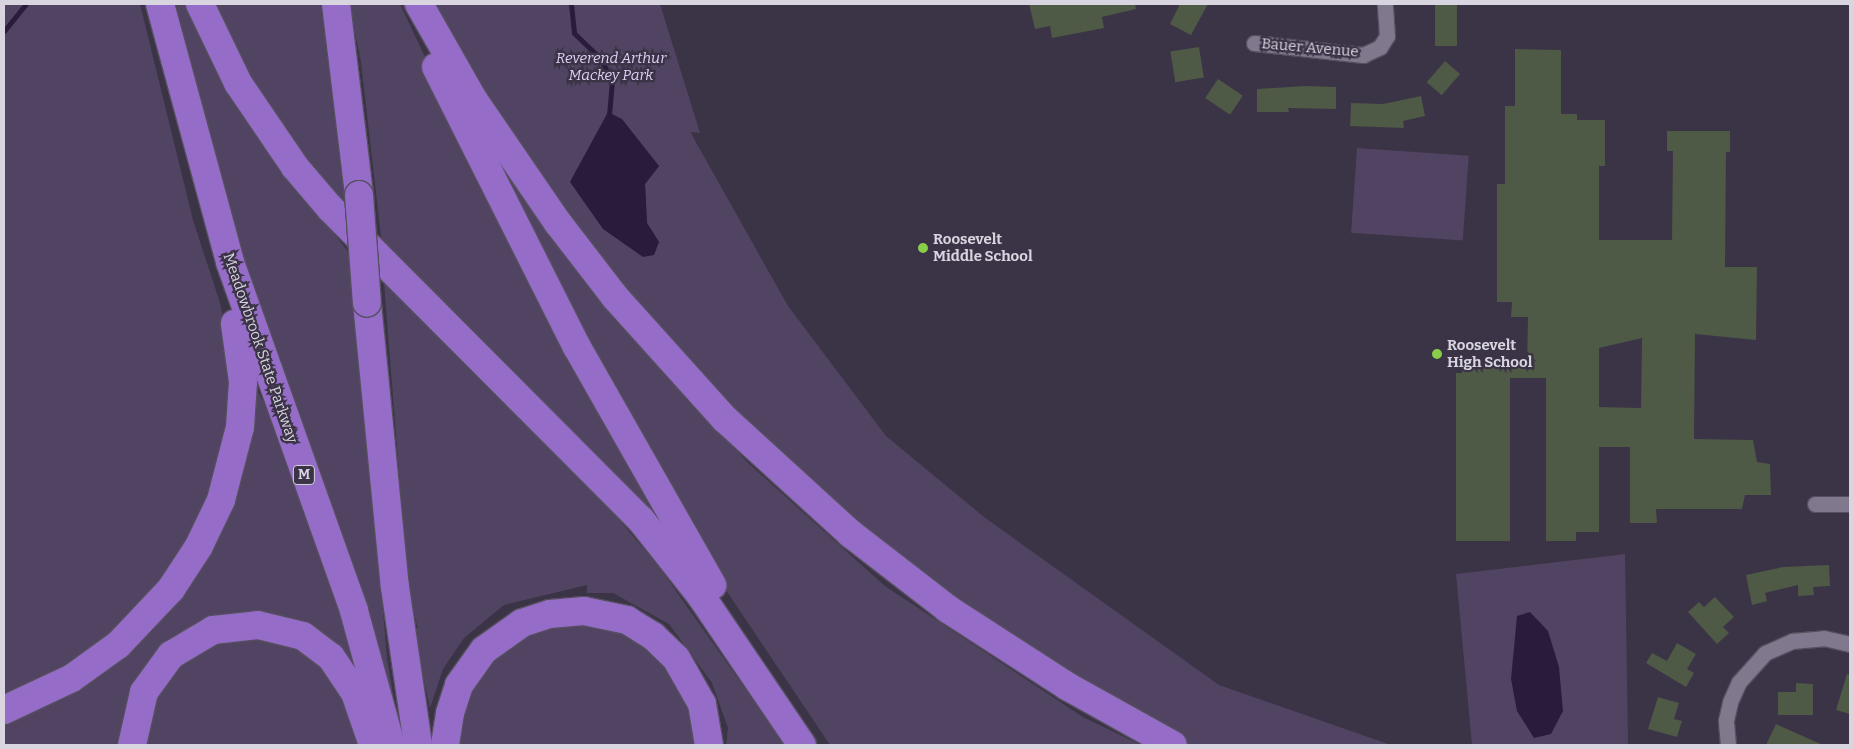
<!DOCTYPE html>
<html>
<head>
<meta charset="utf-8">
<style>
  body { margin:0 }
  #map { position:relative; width:1854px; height:749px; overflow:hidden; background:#3b3346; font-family:Bitter,serif }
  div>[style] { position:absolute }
  .green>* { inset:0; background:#514462; transform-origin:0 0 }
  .water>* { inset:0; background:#2a1b3c }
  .stream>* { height:5px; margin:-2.5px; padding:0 2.5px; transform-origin:2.5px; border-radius:2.5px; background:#2a1b3c }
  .building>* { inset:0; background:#4e5946; transform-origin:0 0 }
  .roads { filter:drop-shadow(1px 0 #554f5e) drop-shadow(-1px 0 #554f5e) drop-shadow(0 1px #554f5e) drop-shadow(0 -1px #554f5e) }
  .minor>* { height:15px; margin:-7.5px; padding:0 7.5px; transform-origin:7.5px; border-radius:7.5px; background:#80788d }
  .motorway>* { height:28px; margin:-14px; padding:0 14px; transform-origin:14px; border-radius:14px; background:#956cc7 }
  .bridges { filter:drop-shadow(1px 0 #554f5e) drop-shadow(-1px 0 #554f5e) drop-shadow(0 1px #554f5e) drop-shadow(0 -1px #554f5e) }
  .motorway-bridge>* { height:28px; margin:-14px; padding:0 14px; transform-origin:14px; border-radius:14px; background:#956cc7 }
  .dots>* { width:14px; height:14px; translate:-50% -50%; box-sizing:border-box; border:2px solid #3b3346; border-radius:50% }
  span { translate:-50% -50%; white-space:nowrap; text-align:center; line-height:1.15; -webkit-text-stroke:4.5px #3b3346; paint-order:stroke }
  .shield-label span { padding:1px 4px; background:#3b3346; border:1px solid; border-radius:4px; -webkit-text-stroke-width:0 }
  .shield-label { font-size:14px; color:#d8d4e0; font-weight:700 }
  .street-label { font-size:15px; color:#d8d4e0 }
  .park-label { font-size:15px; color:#dfcff6; font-style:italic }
  .poi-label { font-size:15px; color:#d8d4e0; font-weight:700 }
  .left { translate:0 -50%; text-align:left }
  .frame { position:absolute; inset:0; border:5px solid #d8d4e0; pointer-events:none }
</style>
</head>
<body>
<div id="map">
  <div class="green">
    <i style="clip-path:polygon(4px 4px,140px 4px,193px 220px,220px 303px,234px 371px,222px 460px,196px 528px,149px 600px,100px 644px,24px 690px,4px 697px)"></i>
    <i style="clip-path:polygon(167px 4px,187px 4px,234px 104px,353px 258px,387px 658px,401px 742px,268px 352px)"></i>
    <i style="clip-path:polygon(206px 4px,325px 4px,350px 217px,249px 88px)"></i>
    <i style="clip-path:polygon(349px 4px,400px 4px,489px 193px,682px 553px,383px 254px,361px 62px)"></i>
    <i style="clip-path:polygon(evenodd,427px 4px,660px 4px,700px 133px,691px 132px,693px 137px,788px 306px,886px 436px,984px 517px,1219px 685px,1391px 745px,1187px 745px,1058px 674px,808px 491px,575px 234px,427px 4px,600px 128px,659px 166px,645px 184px,647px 223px,659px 242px,570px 182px,600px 128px)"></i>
    <i style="left:1357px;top:148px;width:112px;height:85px;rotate:4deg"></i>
    <i style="clip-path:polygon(499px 155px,614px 313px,748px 463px,885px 586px,1083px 717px,1141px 745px,830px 745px,713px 571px,603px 377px,491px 159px)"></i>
    <i style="clip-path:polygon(384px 283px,601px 498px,659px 567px,785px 745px,726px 745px,728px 728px,712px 683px,669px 624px,613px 593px,587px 593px,587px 585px,504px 605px,464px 638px,443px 669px,430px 708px,413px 630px,418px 628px,409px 598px)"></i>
    <i style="clip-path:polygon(251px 379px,271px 416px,346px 620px,365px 686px,330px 645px,187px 633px,142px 669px,124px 725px,125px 745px,4px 745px,4px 717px,167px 607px)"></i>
    <i style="clip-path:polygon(1625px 554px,1628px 745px,1472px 745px,1456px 574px)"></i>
    <i style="clip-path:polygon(561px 621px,614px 625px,650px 648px,689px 695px,701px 745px,451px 745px,468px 679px,507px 639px)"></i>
    <i style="clip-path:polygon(262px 633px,309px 650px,342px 688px,363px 745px,139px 745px,161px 670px,204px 641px)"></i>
  </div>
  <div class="water">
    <i style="clip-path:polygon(608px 112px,622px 119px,659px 166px,645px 184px,647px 223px,659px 242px,654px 255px,643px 257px,603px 229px,570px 182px)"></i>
    <i style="clip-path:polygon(1530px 612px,1548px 631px,1559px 667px,1563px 711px,1551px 734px,1534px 738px,1517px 711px,1511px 679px,1517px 616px)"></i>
  </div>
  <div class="stream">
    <i style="left:571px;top:4px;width:29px;rotate:84deg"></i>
    <i style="left:574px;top:33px;width:36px;rotate:44deg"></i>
    <i style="left:600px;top:58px;width:26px;rotate:62deg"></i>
    <i style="left:612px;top:81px;width:36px;rotate:95deg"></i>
    <i style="left:4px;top:31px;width:35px;rotate:-51deg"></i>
  </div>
  <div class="building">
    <i style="clip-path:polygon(1029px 4px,1135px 4px,1136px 9px,1102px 17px,1104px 28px,1052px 38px,1050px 26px,1035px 29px)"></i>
    <i style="clip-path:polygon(1180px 4px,1208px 4px,1191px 35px,1170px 24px)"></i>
    <i style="left:1435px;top:4px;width:22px;height:42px"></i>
    <i style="left:1199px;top:47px;width:31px;height:29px;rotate:81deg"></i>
    <i style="clip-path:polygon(evenodd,1515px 49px,1561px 50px,1561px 114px,1577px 114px,1577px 120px,1605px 120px,1605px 166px,1599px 166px,1599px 240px,1672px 240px,1673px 151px,1667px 151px,1667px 131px,1730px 131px,1730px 152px,1726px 152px,1725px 267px,1757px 267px,1756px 340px,1695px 334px,1694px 439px,1753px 440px,1757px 462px,1770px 464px,1771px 495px,1745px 495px,1742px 509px,1656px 509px,1657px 523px,1630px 523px,1630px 447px,1599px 447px,1599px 532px,1576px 532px,1576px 541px,1546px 541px,1546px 378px,1510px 378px,1510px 541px,1456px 541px,1456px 373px,1462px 373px,1463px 365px,1527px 365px,1528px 317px,1511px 317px,1512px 302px,1497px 302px,1497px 184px,1505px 184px,1505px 106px,1515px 106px,1515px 49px,1642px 338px,1641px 408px,1599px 407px,1599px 348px,1642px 338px)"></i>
    <i style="left:1445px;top:61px;width:20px;height:28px;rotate:41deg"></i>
    <i style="left:1218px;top:79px;width:30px;height:23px;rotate:34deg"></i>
    <i style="clip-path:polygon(1304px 86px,1336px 87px,1336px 109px,1288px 108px,1289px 112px,1257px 112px,1257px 89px)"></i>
    <i style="clip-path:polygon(1421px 96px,1425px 116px,1403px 121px,1404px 128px,1350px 126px,1351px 103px,1383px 104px)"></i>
    <i style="clip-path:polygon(1829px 565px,1830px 586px,1813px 587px,1814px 595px,1798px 596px,1798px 585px,1765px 593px,1767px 601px,1752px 605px,1746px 575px,1783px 567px)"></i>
    <i style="clip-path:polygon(1715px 597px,1734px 617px,1723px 627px,1729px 633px,1717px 644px,1688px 612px,1699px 602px,1704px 607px)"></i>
    <i style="clip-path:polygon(1677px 643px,1696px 654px,1687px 669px,1694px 673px,1686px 687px,1646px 663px,1652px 653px,1667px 661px)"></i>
    <i style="clip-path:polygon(1847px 674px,1850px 675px,1850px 714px,1836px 710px)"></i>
    <i style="clip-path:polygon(1796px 683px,1813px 684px,1813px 715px,1778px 715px,1778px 692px,1796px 692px)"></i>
    <i style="clip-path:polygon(1658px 697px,1679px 703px,1674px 719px,1682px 721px,1677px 737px,1648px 729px)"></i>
    <i style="clip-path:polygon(1776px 724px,1823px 745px,1766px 745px)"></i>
  </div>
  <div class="roads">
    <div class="minor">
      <i style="left:1254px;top:43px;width:110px;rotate:6.3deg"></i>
      <i style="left:1363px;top:55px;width:19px;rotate:-25deg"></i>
      <i style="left:1380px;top:47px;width:13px;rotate:-58deg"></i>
      <i style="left:1387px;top:36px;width:32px;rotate:-94deg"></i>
      <i style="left:1815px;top:504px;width:35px"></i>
      <i style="left:1728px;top:745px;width:25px;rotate:-95deg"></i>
      <i style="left:1726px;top:720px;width:18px;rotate:-77deg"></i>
      <i style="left:1730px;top:702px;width:22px;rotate:-66deg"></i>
      <i style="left:1739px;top:682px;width:39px;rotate:-48deg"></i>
      <i style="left:1765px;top:653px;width:30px;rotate:-24deg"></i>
      <i style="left:1792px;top:641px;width:32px;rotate:-5deg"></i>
      <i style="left:1824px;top:638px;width:27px;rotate:13deg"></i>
    </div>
    <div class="motorway">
      <i style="left:160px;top:4px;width:267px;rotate:74.8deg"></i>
      <i style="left:230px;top:262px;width:370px;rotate:70.4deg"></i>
      <i style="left:354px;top:611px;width:139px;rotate:74.6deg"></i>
      <i style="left:200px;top:4px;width:88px;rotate:64.3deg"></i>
      <i style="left:238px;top:83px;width:102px;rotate:55.8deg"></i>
      <i style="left:295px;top:167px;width:54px;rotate:49.5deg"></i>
      <i style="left:330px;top:208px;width:441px;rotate:45.1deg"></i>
      <i style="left:641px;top:520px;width:97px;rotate:51.7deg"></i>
      <i style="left:701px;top:596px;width:180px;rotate:55.9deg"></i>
      <i style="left:336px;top:4px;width:192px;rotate:83.1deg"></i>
      <i style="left:419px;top:4px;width:109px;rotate:60.4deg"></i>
      <i style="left:473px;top:99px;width:150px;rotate:55.6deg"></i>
      <i style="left:558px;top:223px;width:93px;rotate:52.4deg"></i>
      <i style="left:615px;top:297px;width:164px;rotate:48deg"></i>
      <i style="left:725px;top:419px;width:171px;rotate:42.4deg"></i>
      <i style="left:851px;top:534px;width:123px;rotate:37.7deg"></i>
      <i style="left:948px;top:609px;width:142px;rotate:32.9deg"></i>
      <i style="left:1067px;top:686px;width:121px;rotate:29.1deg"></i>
      <i style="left:436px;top:67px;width:313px;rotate:63.3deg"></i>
      <i style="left:577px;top:347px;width:274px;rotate:60.4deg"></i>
      <i style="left:367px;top:303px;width:285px;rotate:84.4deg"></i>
      <i style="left:395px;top:587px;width:160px;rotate:81.7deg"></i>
      <i style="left:4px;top:710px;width:75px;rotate:-25.2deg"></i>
      <i style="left:72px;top:678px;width:57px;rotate:-35.7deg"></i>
      <i style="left:118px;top:645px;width:77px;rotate:-46.6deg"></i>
      <i style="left:171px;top:589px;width:51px;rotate:-56.9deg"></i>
      <i style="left:199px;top:546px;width:51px;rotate:-64.4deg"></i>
      <i style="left:221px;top:500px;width:75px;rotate:-75.4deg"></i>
      <i style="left:240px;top:427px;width:45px;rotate:-86.2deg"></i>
      <i style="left:243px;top:382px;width:59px;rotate:-97.9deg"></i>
      <i style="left:132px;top:745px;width:54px;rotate:-77.2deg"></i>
      <i style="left:144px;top:692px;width:46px;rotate:-53.9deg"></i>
      <i style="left:171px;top:655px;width:49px;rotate:-30.8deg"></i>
      <i style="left:213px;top:630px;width:45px;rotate:-6.3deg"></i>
      <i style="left:258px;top:625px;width:46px;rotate:13.7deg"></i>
      <i style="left:303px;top:636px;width:35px;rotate:37deg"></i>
      <i style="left:331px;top:657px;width:43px;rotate:56.3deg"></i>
      <i style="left:355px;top:693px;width:55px;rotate:70.9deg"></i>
      <i style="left:445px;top:745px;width:32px;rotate:-81deg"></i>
      <i style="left:450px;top:713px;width:29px;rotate:-72deg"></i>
      <i style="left:459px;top:685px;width:43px;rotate:-54.5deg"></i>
      <i style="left:484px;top:650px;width:47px;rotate:-35.4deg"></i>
      <i style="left:522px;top:623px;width:29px;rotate:-18deg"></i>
      <i style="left:550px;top:614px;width:34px;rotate:-5deg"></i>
      <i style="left:584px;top:611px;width:44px;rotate:11.8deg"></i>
      <i style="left:627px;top:620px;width:31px;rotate:32deg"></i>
      <i style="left:653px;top:636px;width:32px;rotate:44deg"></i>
      <i style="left:676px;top:658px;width:53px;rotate:60.5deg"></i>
      <i style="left:702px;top:704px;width:42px;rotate:80.3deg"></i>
    </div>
  </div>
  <div class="bridges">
    <div class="motorway-bridge">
      <i style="left:359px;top:195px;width:108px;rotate:85.8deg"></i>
    </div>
  </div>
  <div class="dots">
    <i style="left:923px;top:248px;background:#89ce48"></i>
    <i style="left:1437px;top:354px;background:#89ce48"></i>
  </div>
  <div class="shield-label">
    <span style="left:304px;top:475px">M</span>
  </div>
  <div class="street-label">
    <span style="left:1310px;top:48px;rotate:5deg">Bauer Avenue</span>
    <span style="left:260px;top:348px;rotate:71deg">Meadowbrook State Parkway</span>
  </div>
  <div class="park-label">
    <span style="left:611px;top:67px">Reverend Arthur<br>Mackey Park</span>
  </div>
  <div class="poi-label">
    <span class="left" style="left:933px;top:248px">Roosevelt<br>Middle School</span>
    <span class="left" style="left:1447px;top:354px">Roosevelt<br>High School</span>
  </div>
  <div class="frame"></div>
</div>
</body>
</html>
